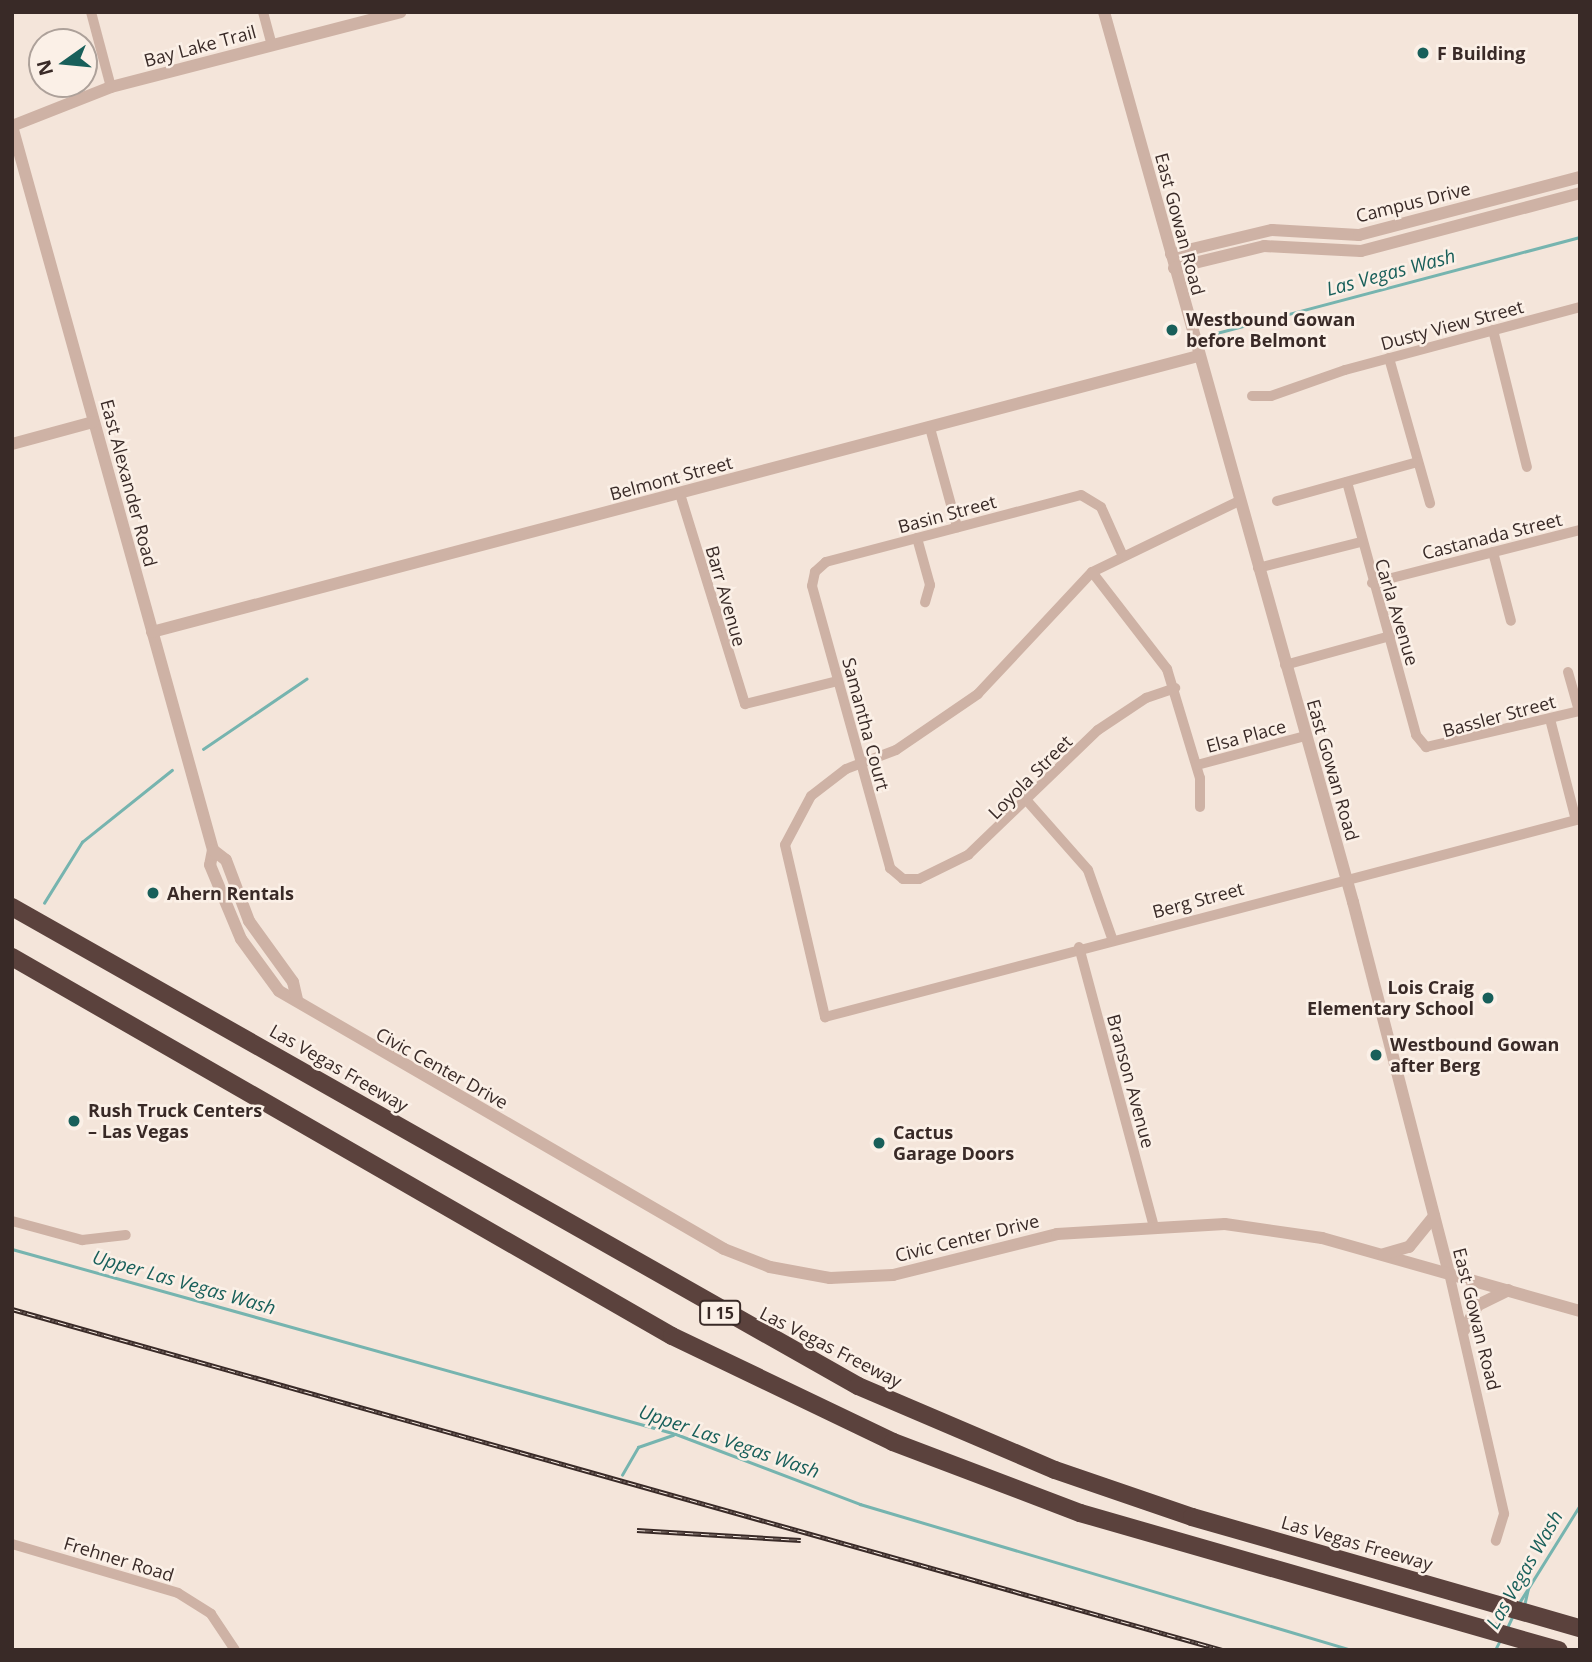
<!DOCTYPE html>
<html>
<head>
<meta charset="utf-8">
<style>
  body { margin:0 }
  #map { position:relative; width:1592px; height:1662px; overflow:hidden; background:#f4e5da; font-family:"Open Sans",sans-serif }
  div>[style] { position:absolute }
  .stream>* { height:2.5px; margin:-1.25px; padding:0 1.25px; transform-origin:1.25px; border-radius:1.25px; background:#76b4af }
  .minor>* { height:10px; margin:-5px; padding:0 5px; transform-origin:5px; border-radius:5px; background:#ceb2a5 }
  .tertiary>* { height:12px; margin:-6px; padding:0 6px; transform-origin:6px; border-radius:6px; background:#ceb2a5 }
  .motorway>* { height:18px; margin:-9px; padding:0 9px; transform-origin:9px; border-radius:9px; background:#5b423d }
  .rail>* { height:5px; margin-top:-2.5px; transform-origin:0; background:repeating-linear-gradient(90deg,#fbf0e7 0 8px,#392a27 0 16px); box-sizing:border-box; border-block:2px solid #392a27 }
  .dots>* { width:19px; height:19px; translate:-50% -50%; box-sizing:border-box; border:4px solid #fbf0e7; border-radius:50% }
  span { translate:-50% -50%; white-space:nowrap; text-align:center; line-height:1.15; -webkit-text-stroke:5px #fbf0e7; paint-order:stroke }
  .shield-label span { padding:2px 5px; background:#fbf0e7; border:2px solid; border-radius:5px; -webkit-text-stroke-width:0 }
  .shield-label { font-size:16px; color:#392a27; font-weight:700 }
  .street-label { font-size:18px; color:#392a27 }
  .poi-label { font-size:18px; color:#392a27; font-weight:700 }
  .left { translate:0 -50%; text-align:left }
  .right { translate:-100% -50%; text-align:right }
  .water-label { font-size:19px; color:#185f5a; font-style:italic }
  .frame { position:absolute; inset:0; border:14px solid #392a27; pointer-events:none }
  .north { position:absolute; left:28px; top:28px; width:70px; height:70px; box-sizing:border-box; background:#fbf0e7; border:2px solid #ada19a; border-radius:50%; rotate:255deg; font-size:19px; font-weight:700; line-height:28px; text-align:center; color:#392a27 }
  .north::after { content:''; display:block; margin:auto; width:24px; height:32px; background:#185f5a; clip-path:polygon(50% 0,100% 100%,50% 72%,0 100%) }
</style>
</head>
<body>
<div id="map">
  <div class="stream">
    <i style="left:1209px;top:335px;width:384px;rotate:-14.8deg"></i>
    <i style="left:203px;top:749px;width:125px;rotate:-34.2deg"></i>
    <i style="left:44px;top:903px;width:72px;rotate:-58.1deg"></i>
    <i style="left:82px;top:842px;width:115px;rotate:-38.7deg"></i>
    <i style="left:12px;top:1249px;width:689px;rotate:15.57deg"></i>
    <i style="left:676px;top:1434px;width:197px;rotate:20.8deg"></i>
    <i style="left:860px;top:1504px;width:513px;rotate:16.53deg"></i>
    <i style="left:622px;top:1475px;width:32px;rotate:-60deg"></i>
    <i style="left:638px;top:1447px;width:37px;rotate:-19deg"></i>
    <i style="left:1519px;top:1603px;width:115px;rotate:-58.1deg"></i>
    <i style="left:1524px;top:1606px;width:17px;rotate:-77deg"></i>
    <i style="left:1507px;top:1628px;width:14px;rotate:-65deg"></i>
    <i style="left:1495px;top:1650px;width:11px;rotate:-63deg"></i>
  </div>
  <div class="minor">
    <i style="left:91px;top:12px;width:78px;rotate:75.1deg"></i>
    <i style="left:263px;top:12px;width:34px;rotate:75deg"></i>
    <i style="left:1493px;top:330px;width:141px;rotate:76.1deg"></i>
    <i style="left:1389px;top:358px;width:151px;rotate:74.2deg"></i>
    <i style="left:1252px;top:396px;width:19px"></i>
    <i style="left:1271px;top:396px;width:78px;rotate:-19.4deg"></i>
    <i style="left:1345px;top:370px;width:243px;rotate:-15deg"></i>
    <i style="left:930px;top:428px;width:103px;rotate:74.7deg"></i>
    <i style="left:1347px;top:482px;width:262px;rotate:74.7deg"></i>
    <i style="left:1416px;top:735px;width:16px;rotate:50deg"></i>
    <i style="left:1426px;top:747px;width:158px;rotate:-13.2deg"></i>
    <i style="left:680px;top:494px;width:220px;rotate:72.8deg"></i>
    <i style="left:745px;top:704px;width:96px;rotate:-13.9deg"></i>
    <i style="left:1239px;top:501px;width:163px;rotate:154.2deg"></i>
    <i style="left:1092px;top:572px;width:167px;rotate:133.1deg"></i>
    <i style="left:978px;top:694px;width:99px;rotate:145.7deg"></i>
    <i style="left:896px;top:750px;width:53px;rotate:159.2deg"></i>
    <i style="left:846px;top:769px;width:44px;rotate:142.4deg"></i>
    <i style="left:811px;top:796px;width:55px;rotate:118deg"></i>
    <i style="left:785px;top:845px;width:177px;rotate:76.9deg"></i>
    <i style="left:825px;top:1017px;width:781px;rotate:-14.69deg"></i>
    <i style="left:1277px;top:501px;width:146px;rotate:-15.5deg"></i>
    <i style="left:917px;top:538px;width:49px;rotate:74.5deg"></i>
    <i style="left:930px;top:585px;width:18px;rotate:106deg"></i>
    <i style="left:1493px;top:552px;width:71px;rotate:75.4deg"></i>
    <i style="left:1122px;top:554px;width:51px;rotate:-114.1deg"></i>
    <i style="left:1101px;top:507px;width:23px;rotate:-149deg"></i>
    <i style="left:1081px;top:495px;width:264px;rotate:165.3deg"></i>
    <i style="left:826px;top:562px;width:15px;rotate:138deg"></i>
    <i style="left:815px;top:572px;width:14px;rotate:102deg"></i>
    <i style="left:812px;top:586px;width:293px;rotate:74.5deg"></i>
    <i style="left:890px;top:868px;width:17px;rotate:40deg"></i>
    <i style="left:903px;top:879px;width:16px"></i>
    <i style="left:919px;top:879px;width:55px;rotate:-26.1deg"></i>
    <i style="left:968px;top:855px;width:180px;rotate:-43.9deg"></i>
    <i style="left:1098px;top:730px;width:58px;rotate:-33.7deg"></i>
    <i style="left:1146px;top:698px;width:31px;rotate:-19deg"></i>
    <i style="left:1258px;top:568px;width:106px;rotate:-14.2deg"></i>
    <i style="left:1092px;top:572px;width:123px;rotate:52.3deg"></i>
    <i style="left:1167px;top:669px;width:114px;rotate:73.2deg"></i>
    <i style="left:1200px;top:778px;width:29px;rotate:90deg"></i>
    <i style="left:1372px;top:583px;width:215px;rotate:-14.3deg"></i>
    <i style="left:1285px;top:665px;width:109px;rotate:-15.4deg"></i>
    <i style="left:1568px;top:672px;width:41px;rotate:74.2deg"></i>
    <i style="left:1550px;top:719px;width:104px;rotate:75.6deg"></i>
    <i style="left:1197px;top:765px;width:112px;rotate:-15deg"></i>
    <i style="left:1029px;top:803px;width:89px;rotate:48.6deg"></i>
    <i style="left:1088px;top:870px;width:72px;rotate:70.6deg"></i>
    <i style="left:1079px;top:947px;width:287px;rotate:75deg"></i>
    <i style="left:12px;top:1221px;width:73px;rotate:15.2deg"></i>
    <i style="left:82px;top:1240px;width:44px;rotate:-6.5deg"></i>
    <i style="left:1449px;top:1273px;width:247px;rotate:77.1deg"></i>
    <i style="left:1504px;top:1514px;width:28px;rotate:107deg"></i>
    <i style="left:12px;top:1544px;width:173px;rotate:16.4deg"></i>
    <i style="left:178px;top:1593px;width:39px;rotate:32deg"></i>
    <i style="left:211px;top:1614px;width:43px;rotate:56.3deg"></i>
  </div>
  <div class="tertiary">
    <i style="left:1104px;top:12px;width:924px;rotate:74.37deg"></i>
    <i style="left:1353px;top:902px;width:383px;rotate:75.5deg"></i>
    <i style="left:12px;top:126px;width:751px;rotate:74.48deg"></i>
    <i style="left:213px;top:850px;width:15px;rotate:101deg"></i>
    <i style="left:210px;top:865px;width:80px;rotate:67.3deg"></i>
    <i style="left:241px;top:939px;width:64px;rotate:53.8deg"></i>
    <i style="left:279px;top:991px;width:514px;rotate:30.1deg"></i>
    <i style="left:724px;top:1249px;width:49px;rotate:21.4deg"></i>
    <i style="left:770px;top:1267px;width:61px;rotate:10.4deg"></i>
    <i style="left:830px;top:1278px;width:63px;rotate:-2.7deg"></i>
    <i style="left:893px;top:1275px;width:169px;rotate:-14deg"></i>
    <i style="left:1057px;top:1234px;width:168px;rotate:-3.4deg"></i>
    <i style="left:1225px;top:1224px;width:98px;rotate:8.2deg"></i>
    <i style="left:1322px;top:1238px;width:268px;rotate:15.8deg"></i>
    <i style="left:12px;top:126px;width:106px;rotate:-21.5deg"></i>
    <i style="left:111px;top:87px;width:299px;rotate:-14.5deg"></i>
    <i style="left:1171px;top:254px;width:104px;rotate:-13.4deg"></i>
    <i style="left:1272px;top:230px;width:87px;rotate:3.3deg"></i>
    <i style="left:1359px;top:235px;width:228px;rotate:-14.7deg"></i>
    <i style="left:1174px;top:268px;width:93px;rotate:-13.7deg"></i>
    <i style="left:1264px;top:246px;width:97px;rotate:3deg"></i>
    <i style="left:1361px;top:251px;width:227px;rotate:-14.8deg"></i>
    <i style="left:12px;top:444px;width:84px;rotate:-15.2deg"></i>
    <i style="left:152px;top:632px;width:1082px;rotate:-14.78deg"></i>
    <i style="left:213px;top:850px;width:16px;rotate:38deg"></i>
    <i style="left:226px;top:860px;width:65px;rotate:69.3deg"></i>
    <i style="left:249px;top:921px;width:75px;rotate:54.2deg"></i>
    <i style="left:293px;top:982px;width:17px;rotate:77deg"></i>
    <i style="left:1384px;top:1254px;width:26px;rotate:-16deg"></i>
    <i style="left:1409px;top:1247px;width:40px;rotate:-51deg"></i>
    <i style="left:1464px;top:1330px;width:29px;rotate:-61deg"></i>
    <i style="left:1478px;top:1305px;width:34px;rotate:-26deg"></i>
  </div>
  <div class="motorway">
    <i style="left:12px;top:907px;width:972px;rotate:29.52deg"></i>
    <i style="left:858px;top:1386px;width:214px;rotate:23.1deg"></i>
    <i style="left:1055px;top:1470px;width:145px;rotate:18.9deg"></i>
    <i style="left:1192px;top:1517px;width:404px;rotate:16deg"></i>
    <i style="left:12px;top:957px;width:761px;rotate:29.87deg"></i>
    <i style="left:672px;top:1336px;width:245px;rotate:25.6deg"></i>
    <i style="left:893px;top:1442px;width:200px;rotate:20.8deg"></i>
    <i style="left:1080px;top:1513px;width:498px;rotate:16deg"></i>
  </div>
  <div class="rail">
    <i style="left:12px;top:1309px;width:1258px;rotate:15.73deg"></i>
    <i style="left:637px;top:1530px;width:164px;rotate:3.5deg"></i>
  </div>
  <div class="dots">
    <i style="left:1423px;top:53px;background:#185f5a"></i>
    <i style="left:1172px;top:330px;background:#185f5a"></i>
    <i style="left:153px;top:893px;background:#185f5a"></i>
    <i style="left:1488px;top:998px;background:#185f5a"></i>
    <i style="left:1376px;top:1055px;background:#185f5a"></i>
    <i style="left:74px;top:1121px;background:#185f5a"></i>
    <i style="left:879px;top:1143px;background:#185f5a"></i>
  </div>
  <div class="shield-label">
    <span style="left:720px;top:1313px">I 15</span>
  </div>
  <div class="street-label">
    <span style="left:200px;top:46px;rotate:-15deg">Bay Lake Trail</span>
    <span style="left:1413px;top:202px;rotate:-14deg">Campus Drive</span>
    <span style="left:1180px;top:224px;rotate:75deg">East Gowan Road</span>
    <span style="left:1452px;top:325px;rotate:-15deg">Dusty View Street</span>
    <span style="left:671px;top:478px;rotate:-15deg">Belmont Street</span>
    <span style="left:129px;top:483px;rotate:75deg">East Alexander Road</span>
    <span style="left:947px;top:514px;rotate:-15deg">Basin Street</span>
    <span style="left:1492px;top:536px;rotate:-14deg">Castanada Street</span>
    <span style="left:726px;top:596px;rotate:74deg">Barr Avenue</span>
    <span style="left:1397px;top:612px;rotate:73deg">Carla Avenue</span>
    <span style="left:1499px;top:716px;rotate:-15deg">Bassler Street</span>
    <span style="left:866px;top:724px;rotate:75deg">Samantha Court</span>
    <span style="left:1246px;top:736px;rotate:-15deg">Elsa Place</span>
    <span style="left:1333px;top:770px;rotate:74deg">East Gowan Road</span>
    <span style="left:1030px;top:777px;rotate:-45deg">Loyola Street</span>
    <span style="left:1198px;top:900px;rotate:-15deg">Berg Street</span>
    <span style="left:339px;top:1068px;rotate:30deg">Las Vegas Freeway</span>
    <span style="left:442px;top:1068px;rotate:29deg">Civic Center Drive</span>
    <span style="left:1131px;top:1081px;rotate:75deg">Branson Avenue</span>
    <span style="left:967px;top:1238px;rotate:-14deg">Civic Center Drive</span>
    <span style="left:1477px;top:1319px;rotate:76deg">East Gowan Road</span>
    <span style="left:831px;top:1347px;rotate:27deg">Las Vegas Freeway</span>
    <span style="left:1357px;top:1543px;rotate:16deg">Las Vegas Freeway</span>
    <span style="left:119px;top:1559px;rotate:17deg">Frehner Road</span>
  </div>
  <div class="poi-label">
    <span class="left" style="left:1437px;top:53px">F Building</span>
    <span class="left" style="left:1186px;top:330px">Westbound Gowan<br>before Belmont</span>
    <span class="left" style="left:167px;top:893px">Ahern Rentals</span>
    <span class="right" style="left:1474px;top:998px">Lois Craig<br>Elementary School</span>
    <span class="left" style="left:1390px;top:1055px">Westbound Gowan<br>after Berg</span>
    <span class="left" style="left:88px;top:1121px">Rush Truck Centers<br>– Las Vegas</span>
    <span class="left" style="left:893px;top:1143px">Cactus<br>Garage Doors</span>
  </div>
  <div class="water-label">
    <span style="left:1391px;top:273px;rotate:-15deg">Las Vegas Wash</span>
    <span style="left:184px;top:1283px;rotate:16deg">Upper Las Vegas Wash</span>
    <span style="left:729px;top:1442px;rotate:19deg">Upper Las Vegas Wash</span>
    <span style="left:1525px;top:1570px;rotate:-60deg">Las Vegas Wash</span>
  </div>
  <div class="frame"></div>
  <div class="north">N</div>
</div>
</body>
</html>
